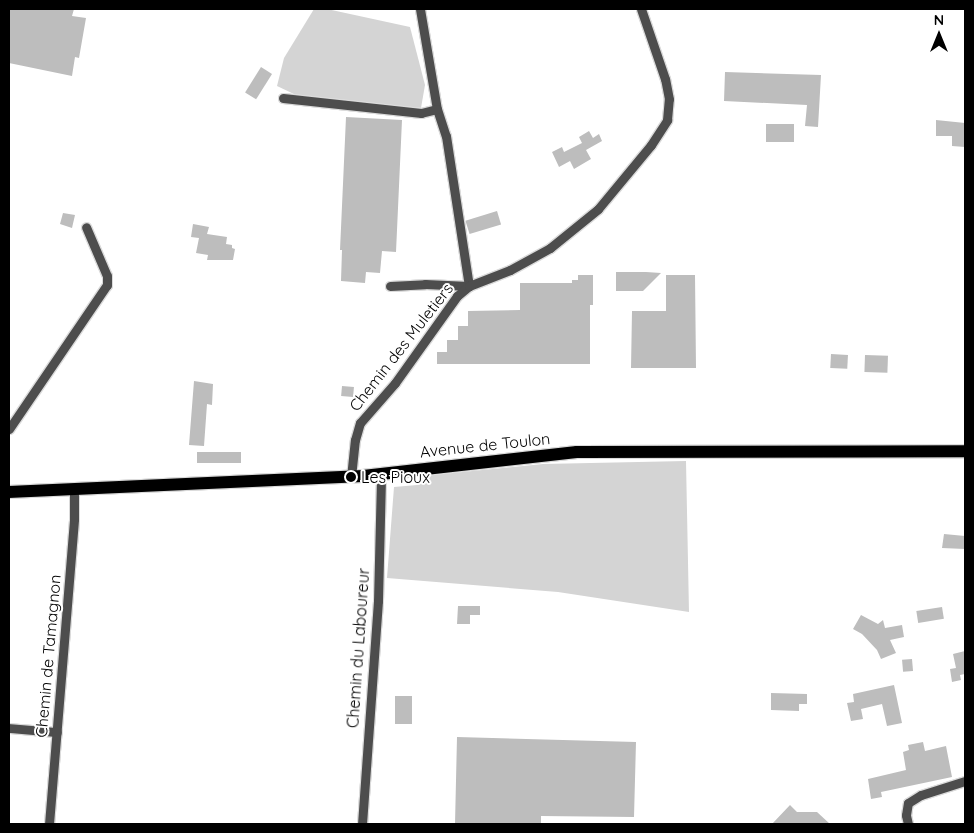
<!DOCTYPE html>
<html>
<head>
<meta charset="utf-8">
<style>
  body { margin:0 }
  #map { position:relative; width:974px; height:833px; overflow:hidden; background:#fff; font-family:Quicksand,sans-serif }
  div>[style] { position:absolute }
  .green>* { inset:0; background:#d4d4d4 }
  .building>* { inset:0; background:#bdbdbd; transform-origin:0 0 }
  .roads { filter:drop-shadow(1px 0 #dbdbdb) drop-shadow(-1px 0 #dbdbdb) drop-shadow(0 1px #dbdbdb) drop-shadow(0 -1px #dbdbdb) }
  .minor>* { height:9px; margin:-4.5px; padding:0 4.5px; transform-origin:4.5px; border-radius:4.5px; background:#4d4d4d }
  .major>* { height:12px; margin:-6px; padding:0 6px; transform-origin:6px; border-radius:6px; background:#000 }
  .dots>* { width:14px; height:14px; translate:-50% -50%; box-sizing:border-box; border:2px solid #fff; border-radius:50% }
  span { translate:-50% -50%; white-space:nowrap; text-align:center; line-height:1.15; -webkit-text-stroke:4px #fff; paint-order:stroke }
  .street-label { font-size:16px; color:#000 }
  .poi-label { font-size:16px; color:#000 }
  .left { translate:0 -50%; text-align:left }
  .frame { position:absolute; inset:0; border:10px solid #000; pointer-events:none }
  .north { position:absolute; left:914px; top:10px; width:50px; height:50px; -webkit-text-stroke:4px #fff; paint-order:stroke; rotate:0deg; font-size:14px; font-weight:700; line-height:20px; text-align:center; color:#000 }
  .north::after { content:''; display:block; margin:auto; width:18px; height:22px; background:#000; clip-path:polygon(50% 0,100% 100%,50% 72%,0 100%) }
</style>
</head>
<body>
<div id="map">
  <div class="green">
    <i style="clip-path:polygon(314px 9px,327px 9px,410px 27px,425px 85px,421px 108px,296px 95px,277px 86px,284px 58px)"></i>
    <i style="clip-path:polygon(686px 461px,689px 612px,558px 592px,387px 578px,394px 487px,417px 485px,422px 476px,543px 464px)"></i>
  </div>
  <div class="building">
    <i style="clip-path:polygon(9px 9px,74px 9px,72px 16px,86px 18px,79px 58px,75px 57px,72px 76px,9px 63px)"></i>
    <i style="left:261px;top:67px;width:13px;height:30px;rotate:32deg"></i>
    <i style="clip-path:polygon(725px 72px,821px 75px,818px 127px,805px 126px,807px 105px,724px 101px)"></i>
    <i style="clip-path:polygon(346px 117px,402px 120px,396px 252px,382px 251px,380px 273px,366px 272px,365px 283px,341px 281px,342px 250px,340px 250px)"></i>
    <i style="clip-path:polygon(936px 120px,965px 123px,965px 147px,952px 146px,952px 136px,936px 136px)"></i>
    <i style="left:766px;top:124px;width:28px;height:18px"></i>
    <i style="clip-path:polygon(589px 131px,593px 138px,599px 134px,602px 141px,586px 150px,591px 159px,574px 169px,570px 161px,559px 167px,552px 152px,562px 147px,564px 152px,582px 143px,579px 137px)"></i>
    <i style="left:497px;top:211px;width:14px;height:33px;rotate:73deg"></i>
    <i style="clip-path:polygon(63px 213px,75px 215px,72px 228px,60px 224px)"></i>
    <i style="clip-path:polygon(193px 224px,209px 227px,207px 234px,227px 237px,226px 244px,232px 245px,232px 248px,235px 249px,233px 260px,207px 260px,208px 255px,196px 253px,199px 238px,191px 237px)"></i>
    <i style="clip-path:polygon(616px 272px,646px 272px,661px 273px,643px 291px,616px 291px)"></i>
    <i style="clip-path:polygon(578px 275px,593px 275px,593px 305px,590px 305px,590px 364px,437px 364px,437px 352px,447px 352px,447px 340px,458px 340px,458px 326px,468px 326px,468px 311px,520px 310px,520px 283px,572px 283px,572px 280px,578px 280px)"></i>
    <i style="clip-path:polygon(666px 275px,695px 275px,696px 368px,631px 368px,632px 311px,666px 311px)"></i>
    <i style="left:831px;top:354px;width:17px;height:14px;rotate:3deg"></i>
    <i style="left:865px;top:355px;width:23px;height:17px;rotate:2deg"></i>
    <i style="clip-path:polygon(194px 381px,213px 384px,212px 405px,207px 404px,204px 446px,189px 445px)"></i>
    <i style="left:342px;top:386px;width:12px;height:10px;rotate:5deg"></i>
    <i style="left:197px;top:452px;width:44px;height:11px"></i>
    <i style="clip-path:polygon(944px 534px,965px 536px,965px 549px,942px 548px)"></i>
    <i style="clip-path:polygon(458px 606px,480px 606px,480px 615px,470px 615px,470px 624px,457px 624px)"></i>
    <i style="left:942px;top:607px;width:12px;height:26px;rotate:81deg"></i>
    <i style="clip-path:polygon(861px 615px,878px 624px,883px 620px,885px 628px,902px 625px,904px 637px,890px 640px,896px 653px,881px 659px,877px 650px,862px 634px,853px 629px)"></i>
    <i style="clip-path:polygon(965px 651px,965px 674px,960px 675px,961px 680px,952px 682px,950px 669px,956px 668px,953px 654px)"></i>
    <i style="left:912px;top:659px;width:12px;height:10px;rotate:85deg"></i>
    <i style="clip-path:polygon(894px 685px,902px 723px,887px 726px,882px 704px,861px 709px,863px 719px,851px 721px,847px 703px,854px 702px,853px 694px)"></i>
    <i style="clip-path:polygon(771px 693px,807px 694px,807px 704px,799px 704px,799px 711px,771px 710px)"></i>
    <i style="left:395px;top:696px;width:17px;height:28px"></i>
    <i style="clip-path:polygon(457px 737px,636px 742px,634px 817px,541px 816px,541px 824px,455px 824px)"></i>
    <i style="clip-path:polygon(923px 742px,925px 751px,946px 746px,952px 777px,881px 792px,882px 797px,871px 799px,868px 779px,906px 770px,903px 752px,909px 750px,908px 745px)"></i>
    <i style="clip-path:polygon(790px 805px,797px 812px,817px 812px,830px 824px,772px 824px)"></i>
  </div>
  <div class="roads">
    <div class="minor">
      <i style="left:420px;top:9px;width:101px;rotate:80.4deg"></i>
      <i style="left:437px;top:109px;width:28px;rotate:72deg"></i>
      <i style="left:446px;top:136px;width:152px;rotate:81.3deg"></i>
      <i style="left:283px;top:98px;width:139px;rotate:6.2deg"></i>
      <i style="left:421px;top:113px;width:16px;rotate:-14deg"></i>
      <i style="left:390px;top:286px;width:35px;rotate:-3deg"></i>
      <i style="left:425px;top:284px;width:44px;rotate:2.6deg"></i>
      <i style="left:9px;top:429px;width:174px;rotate:-55.8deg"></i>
      <i style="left:107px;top:285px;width:9px;rotate:-90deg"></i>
      <i style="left:107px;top:276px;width:53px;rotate:-113.2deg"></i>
      <i style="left:351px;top:477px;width:37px;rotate:-84deg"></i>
      <i style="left:355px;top:440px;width:18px;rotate:-74deg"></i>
      <i style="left:360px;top:423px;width:53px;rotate:-48.8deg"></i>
      <i style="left:395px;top:383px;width:107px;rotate:-54.5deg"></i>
      <i style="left:457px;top:296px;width:16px;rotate:-40deg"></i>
      <i style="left:469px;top:286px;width:44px;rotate:-21.3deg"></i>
      <i style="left:510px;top:270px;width:46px;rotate:-28.8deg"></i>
      <i style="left:550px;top:248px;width:62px;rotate:-39.1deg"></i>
      <i style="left:598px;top:209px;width:83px;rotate:-50.4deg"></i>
      <i style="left:651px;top:145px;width:30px;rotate:-57deg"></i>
      <i style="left:667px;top:120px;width:21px;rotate:-85deg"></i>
      <i style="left:669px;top:99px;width:20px;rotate:-101deg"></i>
      <i style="left:665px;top:79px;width:74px;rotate:-108.9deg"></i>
      <i style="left:9px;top:728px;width:48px;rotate:4.8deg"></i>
      <i style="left:49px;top:824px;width:306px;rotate:-85.3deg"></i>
      <i style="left:74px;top:519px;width:30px;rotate:-90deg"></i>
      <i style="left:362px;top:824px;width:224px;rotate:-85.9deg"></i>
      <i style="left:378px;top:601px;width:127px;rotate:-88.6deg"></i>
      <i style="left:908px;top:824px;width:9px;rotate:-103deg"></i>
      <i style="left:906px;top:815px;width:12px;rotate:-81deg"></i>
      <i style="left:908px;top:803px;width:15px;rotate:-32deg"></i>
      <i style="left:921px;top:795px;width:46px;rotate:-17.7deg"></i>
    </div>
    <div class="major">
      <i style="left:9px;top:492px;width:354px;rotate:-2.6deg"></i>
      <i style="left:363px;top:476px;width:215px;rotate:-6.4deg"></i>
      <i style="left:577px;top:452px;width:388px;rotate:-0.1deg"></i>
    </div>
  </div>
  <div class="dots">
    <i style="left:351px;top:477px;background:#000"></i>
  </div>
  <div class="street-label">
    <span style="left:401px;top:347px;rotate:-52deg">Chemin des Muletiers</span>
    <span style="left:485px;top:445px;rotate:-6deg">Avenue de Toulon</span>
    <span style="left:358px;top:648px;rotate:-86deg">Chemin du Laboureur</span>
    <span style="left:48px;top:656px;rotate:-85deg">Chemin de Tamagnon</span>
  </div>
  <div class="poi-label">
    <span class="left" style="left:361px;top:477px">Les Pioux</span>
  </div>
  <div class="frame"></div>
  <div class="north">N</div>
</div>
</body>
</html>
